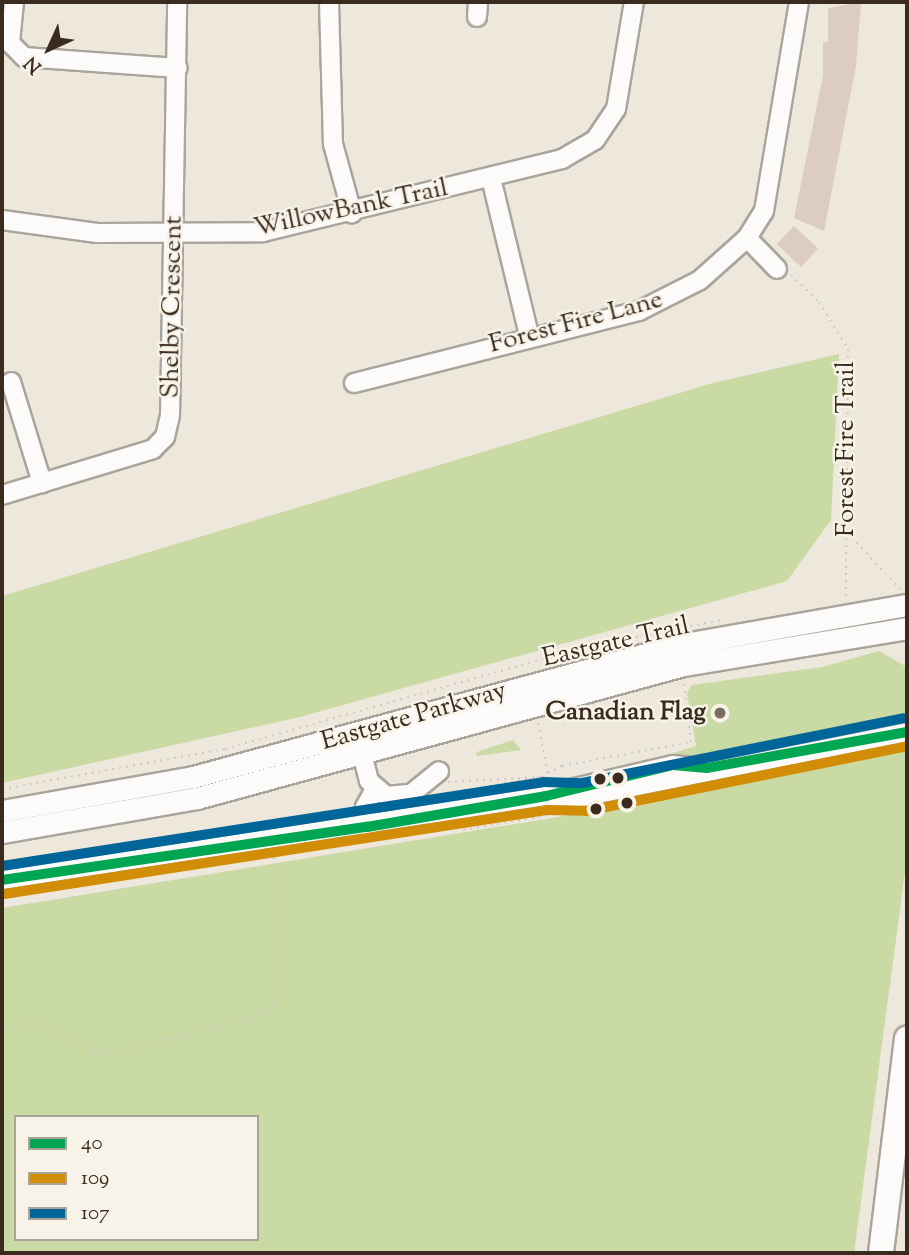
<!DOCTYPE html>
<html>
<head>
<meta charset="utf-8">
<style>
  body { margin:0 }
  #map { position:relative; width:909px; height:1255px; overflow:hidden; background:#ede7dc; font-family:"Sorts Mill Goudy",serif }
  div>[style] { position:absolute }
  .green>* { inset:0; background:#cadaa4 }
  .building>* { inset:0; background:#dccdc0; transform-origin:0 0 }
  .path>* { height:2px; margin-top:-1px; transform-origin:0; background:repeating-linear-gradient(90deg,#cdcac7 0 2px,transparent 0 7px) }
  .roads { filter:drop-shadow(2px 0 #a9a49c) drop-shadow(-2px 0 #a9a49c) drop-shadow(0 2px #a9a49c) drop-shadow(0 -2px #a9a49c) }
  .minor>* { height:18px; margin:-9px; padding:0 9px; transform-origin:9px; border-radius:9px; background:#fcfbfa }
  .major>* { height:21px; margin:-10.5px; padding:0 10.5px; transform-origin:10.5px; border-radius:10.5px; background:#fcfbfa }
  .highway>* { height:24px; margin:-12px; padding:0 12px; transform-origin:12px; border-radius:12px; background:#fcfbfa }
  .bus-1>* { height:10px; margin:-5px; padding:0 5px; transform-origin:5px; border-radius:5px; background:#00a651 }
  .bus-2>* { height:10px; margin:-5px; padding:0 5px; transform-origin:5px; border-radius:5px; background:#d18d06 }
  .bus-3>* { height:10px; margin:-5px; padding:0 5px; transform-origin:5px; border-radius:5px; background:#069 }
  .dots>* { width:19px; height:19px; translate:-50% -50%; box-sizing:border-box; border:4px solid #f7f3e8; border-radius:50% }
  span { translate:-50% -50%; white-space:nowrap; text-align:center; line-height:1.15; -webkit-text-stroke:5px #f7f3e8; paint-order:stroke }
  .street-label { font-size:26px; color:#3b2a1e }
  .poi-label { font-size:26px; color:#3b2a1e; font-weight:700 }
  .right { translate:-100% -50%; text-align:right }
  .frame { position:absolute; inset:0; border:4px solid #3b2a1e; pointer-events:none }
  .legend { position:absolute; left:14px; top:1115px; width:245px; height:126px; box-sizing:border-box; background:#f7f3e8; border:2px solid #aca397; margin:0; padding:9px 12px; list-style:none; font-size:21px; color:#3b2a1e }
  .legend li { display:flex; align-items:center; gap:14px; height:35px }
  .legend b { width:35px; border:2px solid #aca397 }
  .north { position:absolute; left:14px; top:14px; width:70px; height:70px; -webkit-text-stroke:5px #f7f3e8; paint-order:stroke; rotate:225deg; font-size:19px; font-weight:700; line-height:28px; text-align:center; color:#3b2a1e }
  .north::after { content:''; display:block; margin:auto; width:24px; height:32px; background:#3b2a1e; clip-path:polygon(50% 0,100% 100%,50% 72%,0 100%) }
</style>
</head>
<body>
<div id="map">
  <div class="green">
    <i style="clip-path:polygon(839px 354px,831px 520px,787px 581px,300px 717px,2px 783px,2px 596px,713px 383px)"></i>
    <i style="clip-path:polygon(879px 651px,907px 667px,907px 721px,710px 756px,670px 754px,696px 746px,687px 693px,692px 685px,822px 667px)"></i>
    <i style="clip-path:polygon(513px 740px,521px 750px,476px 756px,477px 752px)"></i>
    <i style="clip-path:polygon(evenodd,907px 745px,905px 872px,854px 1253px,2px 1253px,2px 908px,680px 797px,712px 779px,907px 745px,16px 1117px,257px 1117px,257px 1239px,16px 1239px,16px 1117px)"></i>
  </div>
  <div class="building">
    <i style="clip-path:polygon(861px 2px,856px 66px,824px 231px,794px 218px,823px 76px,823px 42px,828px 42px,828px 8px)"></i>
    <i style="left:794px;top:226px;width:33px;height:25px;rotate:43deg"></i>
  </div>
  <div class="path">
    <i style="left:791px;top:275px;width:39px;rotate:44deg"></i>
    <i style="left:819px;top:302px;width:55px;rotate:58.3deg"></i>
    <i style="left:848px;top:349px;width:249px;rotate:90.5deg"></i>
    <i style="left:847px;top:532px;width:78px;rotate:47.1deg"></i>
    <i style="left:538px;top:723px;width:52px;rotate:78.9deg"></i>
    <i style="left:542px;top:777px;width:87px;rotate:166.8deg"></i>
    <i style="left:457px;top:797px;width:5px;rotate:-101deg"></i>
    <i style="left:456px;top:792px;width:74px;rotate:-10.1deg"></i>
    <i style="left:529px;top:779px;width:13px;rotate:-9deg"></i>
    <i style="left:448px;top:782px;width:94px;rotate:-3deg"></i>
    <i style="left:542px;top:777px;width:23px;rotate:-29deg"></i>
    <i style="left:562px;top:766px;width:131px;rotate:-10.5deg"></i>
    <i style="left:691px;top:742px;width:58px;rotate:-96.9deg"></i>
    <i style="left:2px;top:789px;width:227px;rotate:-10.2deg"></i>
    <i style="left:225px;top:749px;width:363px;rotate:-15.8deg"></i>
    <i style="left:574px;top:650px;width:149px;rotate:-11.6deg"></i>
    <i style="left:472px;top:823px;width:11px;rotate:142deg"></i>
    <i style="left:463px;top:830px;width:105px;rotate:-9.9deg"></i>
    <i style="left:2px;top:1028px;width:35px;rotate:-12deg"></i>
    <i style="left:36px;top:1021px;width:64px;rotate:27deg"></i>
    <i style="left:93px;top:1050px;width:21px;rotate:8deg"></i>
    <i style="left:114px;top:1053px;width:159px;rotate:-14.6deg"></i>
    <i style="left:268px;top:1013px;width:16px;rotate:-60deg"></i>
    <i style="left:276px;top:999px;width:144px;rotate:-90.8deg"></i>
  </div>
  <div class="roads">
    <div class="minor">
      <i style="left:14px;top:2px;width:41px;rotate:95.6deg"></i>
      <i style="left:10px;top:43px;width:20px;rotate:45deg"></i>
      <i style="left:24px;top:57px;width:154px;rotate:4.1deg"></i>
      <i style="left:329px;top:2px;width:142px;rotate:88.4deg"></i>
      <i style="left:333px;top:144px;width:72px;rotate:74.6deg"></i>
      <i style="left:477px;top:17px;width:15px;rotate:-86deg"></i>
      <i style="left:491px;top:178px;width:162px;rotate:76.4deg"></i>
      <i style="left:2px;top:220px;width:96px;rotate:7.8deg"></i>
      <i style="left:97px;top:233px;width:166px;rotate:-0.3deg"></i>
      <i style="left:263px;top:232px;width:308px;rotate:-13.7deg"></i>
      <i style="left:562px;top:159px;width:38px;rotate:-30deg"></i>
      <i style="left:595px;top:140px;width:37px;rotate:-56deg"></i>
      <i style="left:616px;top:109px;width:109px;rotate:-80.5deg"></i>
      <i style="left:747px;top:238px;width:43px;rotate:45.9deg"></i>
      <i style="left:11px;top:382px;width:106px;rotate:72.9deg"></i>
      <i style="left:354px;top:383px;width:294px;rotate:-14.2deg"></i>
      <i style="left:639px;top:311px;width:68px;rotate:-26.9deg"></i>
      <i style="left:700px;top:280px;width:63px;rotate:-41.8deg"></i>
      <i style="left:747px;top:238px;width:32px;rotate:-58deg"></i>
      <i style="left:764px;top:211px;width:212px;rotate:-80.5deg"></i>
      <i style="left:2px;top:495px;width:158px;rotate:-16.9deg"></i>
      <i style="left:153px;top:449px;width:17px;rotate:-45deg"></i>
      <i style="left:165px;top:437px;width:23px;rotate:-77deg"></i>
      <i style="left:170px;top:415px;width:413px;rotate:-89deg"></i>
      <i style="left:359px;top:742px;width:40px;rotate:75.6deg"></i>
      <i style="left:369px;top:781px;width:23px;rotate:41deg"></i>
      <i style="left:386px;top:796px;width:25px;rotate:-5deg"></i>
      <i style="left:411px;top:794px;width:36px;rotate:-39deg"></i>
      <i style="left:553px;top:793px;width:123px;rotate:-13.1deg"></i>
      <i style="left:673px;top:765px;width:31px;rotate:6deg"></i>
      <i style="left:367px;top:827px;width:20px;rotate:-96deg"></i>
      <i style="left:365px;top:807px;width:21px;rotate:-61deg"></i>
      <i style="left:2px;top:880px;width:550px;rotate:-8.78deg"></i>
      <i style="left:546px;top:796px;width:37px;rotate:2deg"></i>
      <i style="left:583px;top:797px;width:330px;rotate:-11.3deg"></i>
    </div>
    <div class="major">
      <i style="left:2px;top:811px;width:194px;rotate:-10.1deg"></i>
      <i style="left:193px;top:777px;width:504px;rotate:-15.2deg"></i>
      <i style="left:679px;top:645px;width:231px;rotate:-10deg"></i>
      <i style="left:2px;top:832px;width:198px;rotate:-9.9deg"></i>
      <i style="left:197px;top:798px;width:499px;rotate:-15.3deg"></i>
      <i style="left:678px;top:666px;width:232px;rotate:-9.4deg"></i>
    </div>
    <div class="highway">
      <i style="left:881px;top:1253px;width:216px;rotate:-83.1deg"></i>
    </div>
  </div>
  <div class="bus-1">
    <i style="left:2px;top:880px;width:369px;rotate:-8.3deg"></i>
    <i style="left:367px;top:827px;width:182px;rotate:-9.8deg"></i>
    <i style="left:546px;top:796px;width:131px;rotate:-13.7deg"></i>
    <i style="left:673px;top:765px;width:34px;rotate:5deg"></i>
    <i style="left:707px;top:768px;width:203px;rotate:-10.2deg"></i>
  </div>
  <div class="bus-2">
    <i style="left:4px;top:894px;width:549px;rotate:-8.79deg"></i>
    <i style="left:547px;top:810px;width:39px;rotate:1deg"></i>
    <i style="left:586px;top:811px;width:328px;rotate:-11.4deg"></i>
  </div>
  <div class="bus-3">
    <i style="left:2px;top:866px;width:548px;rotate:-8.81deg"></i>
    <i style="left:544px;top:782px;width:38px;rotate:2deg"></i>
    <i style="left:582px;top:783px;width:328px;rotate:-11.4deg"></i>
  </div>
  <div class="dots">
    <i style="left:720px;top:713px;background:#796c60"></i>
    <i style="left:618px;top:778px;background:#3b2a1e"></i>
    <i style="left:600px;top:779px;background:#3b2a1e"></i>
    <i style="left:627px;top:803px;background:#3b2a1e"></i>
    <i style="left:596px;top:809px;background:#3b2a1e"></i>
  </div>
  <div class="street-label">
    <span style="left:351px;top:209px;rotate:-12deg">WillowBank Trail</span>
    <span style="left:173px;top:307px;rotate:-89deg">Shelby Crescent</span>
    <span style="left:576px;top:323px;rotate:-15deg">Forest Fire Lane</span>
    <span style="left:847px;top:449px;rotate:-90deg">Forest Fire Trail</span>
    <span style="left:616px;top:643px;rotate:-13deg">Eastgate Trail</span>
    <span style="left:414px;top:717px;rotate:-16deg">Eastgate Parkway</span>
  </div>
  <div class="poi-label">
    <span class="right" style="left:706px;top:713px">Canadian Flag</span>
  </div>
  <div class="frame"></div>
  <ul class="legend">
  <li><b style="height:9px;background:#00a651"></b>40</li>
  <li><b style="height:9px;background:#d18d06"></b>109</li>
  <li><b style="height:9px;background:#069"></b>107</li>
  </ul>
  <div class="north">N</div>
</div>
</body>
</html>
